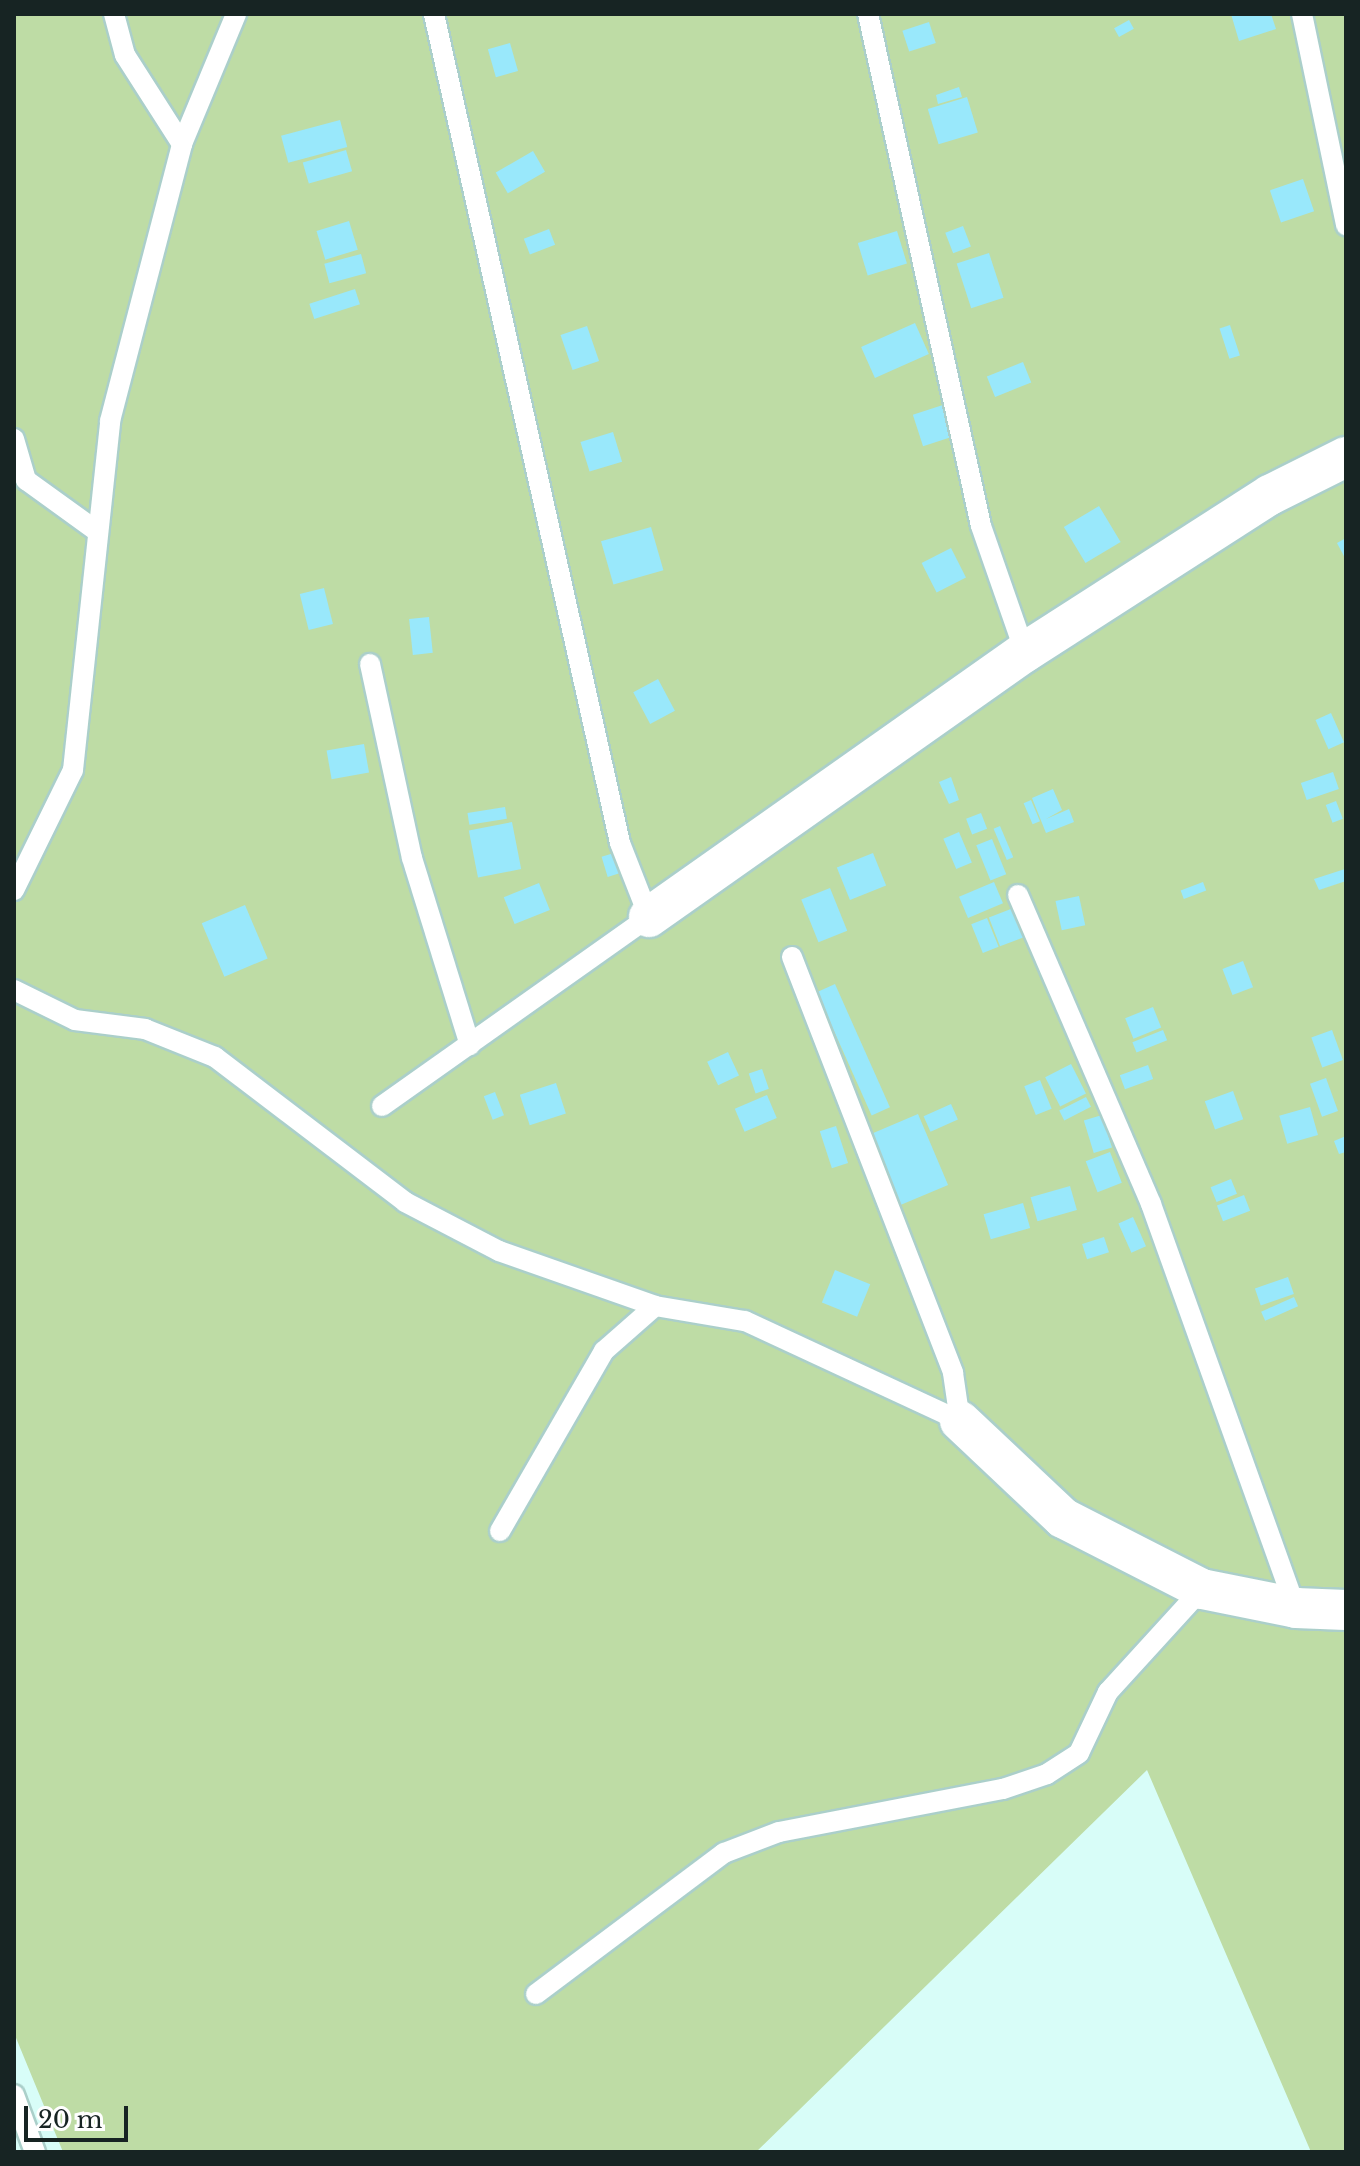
<!DOCTYPE html>
<html>
<head>
<meta charset="utf-8">
<style>
  body { margin:0 }
  #map { position:relative; width:1360px; height:2166px; overflow:hidden; background:#d8fdf8; font-family:"Libre Baskerville",serif }
  div>[style] { position:absolute }
  .green>* { inset:0; background:#bedca5 }
  .building>* { inset:0; background:#99e8fb; transform-origin:0 0 }
  .roads { filter:drop-shadow(2px 0 #abcfca) drop-shadow(-2px 0 #abcfca) drop-shadow(0 2px #abcfca) drop-shadow(0 -2px #abcfca) }
  .service>* { height:20px; margin:-10px; padding:0 10px; transform-origin:10px; border-radius:10px; background:#fff }
  .minor>* { height:40px; margin:-20px; padding:0 20px; transform-origin:20px; border-radius:20px; background:#fff }
  span { translate:-50% -50%; white-space:nowrap; text-align:center; line-height:1.15; -webkit-text-stroke:8px #fff; paint-order:stroke }
  .frame { position:absolute; inset:0; border:16px solid #172423; pointer-events:none }
  .scale { position:absolute; left:24px; top:2106px; width:104px; height:36px; box-sizing:border-box; border:4px solid #172423; border-top:0; padding-left:10px; font-size:24px; line-height:28px; white-space:nowrap; color:#172423; -webkit-text-stroke:6px #fff; paint-order:stroke }
</style>
</head>
<body>
<div id="map">
  <div class="green">
    <i style="clip-path:polygon(14px 14px,1346px 14px,1346px 2152px,1311px 2152px,1147px 1770px,756px 2152px,63px 2152px,14px 2033px)"></i>
  </div>
  <div class="building">
    <i style="clip-path:polygon(1231px 14px,1271px 14px,1276px 29px,1239px 41px)"></i>
    <i style="left:1129px;top:20px;width:10px;height:17px;rotate:61deg"></i>
    <i style="left:929px;top:22px;width:22px;height:28px;rotate:72deg"></i>
    <i style="left:510px;top:43px;width:29px;height:23px;rotate:74deg"></i>
    <i style="clip-path:polygon(959px 87px,962px 97px,938px 104px,936px 95px)"></i>
    <i style="left:967px;top:97px;width:37px;height:41px;rotate:73deg"></i>
    <i style="left:340px;top:120px;width:28px;height:61px;rotate:75deg"></i>
    <i style="left:346px;top:150px;width:22px;height:45px;rotate:74deg"></i>
    <i style="left:533px;top:151px;width:24px;height:43px;rotate:60deg"></i>
    <i style="left:1303px;top:179px;width:34px;height:35px;rotate:71deg"></i>
    <i style="left:349px;top:221px;width:30px;height:34px;rotate:73deg"></i>
    <i style="left:963px;top:226px;width:22px;height:19px;rotate:69deg"></i>
    <i style="left:549px;top:229px;width:17px;height:27px;rotate:69deg"></i>
    <i style="left:897px;top:231px;width:34px;height:41px;rotate:73deg"></i>
    <i style="left:989px;top:253px;width:47px;height:34px;rotate:72deg"></i>
    <i style="left:361px;top:254px;width:20px;height:38px;rotate:75deg"></i>
    <i style="left:355px;top:289px;width:16px;height:48px;rotate:72deg"></i>
    <i style="left:915px;top:323px;width:34px;height:59px;rotate:66deg"></i>
    <i style="left:1230px;top:325px;width:32px;height:11px;rotate:72deg"></i>
    <i style="left:587px;top:326px;width:37px;height:28px;rotate:71deg"></i>
    <i style="left:1023px;top:362px;width:22px;height:39px;rotate:68deg"></i>
    <i style="left:949px;top:403px;width:33px;height:38px;rotate:72deg"></i>
    <i style="left:613px;top:432px;width:31px;height:34px;rotate:73deg"></i>
    <i style="left:1099px;top:506px;width:42px;height:41px;rotate:59deg"></i>
    <i style="left:651px;top:527px;width:45px;height:52px;rotate:74deg"></i>
    <i style="clip-path:polygon(1346px 538px,1346px 560px,1337px 543px)"></i>
    <i style="left:951px;top:548px;width:33px;height:33px;rotate:63deg"></i>
    <i style="left:324px;top:588px;width:37px;height:25px;rotate:76deg"></i>
    <i style="left:429px;top:617px;width:36px;height:20px;rotate:84deg"></i>
    <i style="left:658px;top:679px;width:36px;height:28px;rotate:62deg"></i>
    <i style="left:1331px;top:713px;width:32px;height:17px;rotate:66deg"></i>
    <i style="left:364px;top:744px;width:29px;height:38px;rotate:80deg"></i>
    <i style="left:1333px;top:772px;width:18px;height:34px;rotate:71deg"></i>
    <i style="clip-path:polygon(951px 777px,959px 800px,949px 804px,939px 782px)"></i>
    <i style="clip-path:polygon(1053px 789px,1062px 810px,1046px 819px,1069px 809px,1074px 822px,1046px 833px,1032px 798px)"></i>
    <i style="left:1031px;top:800px;width:23px;height:8px;rotate:67deg"></i>
    <i style="left:1336px;top:801px;width:19px;height:11px;rotate:69deg"></i>
    <i style="left:505px;top:807px;width:12px;height:38px;rotate:81deg"></i>
    <i style="left:981px;top:813px;width:17px;height:16px;rotate:69deg"></i>
    <i style="left:512px;top:822px;width:48px;height:44px;rotate:79deg"></i>
    <i style="left:1000px;top:826px;width:34px;height:7px;rotate:67deg"></i>
    <i style="left:959px;top:832px;width:33px;height:17px;rotate:67deg"></i>
    <i style="left:992px;top:839px;width:38px;height:17px;rotate:68deg"></i>
    <i style="left:614px;top:853px;width:21px;height:13px;rotate:73deg"></i>
    <i style="left:873px;top:853px;width:35px;height:39px;rotate:68deg"></i>
    <i style="clip-path:polygon(1345px 869px,1346px 881px,1319px 890px,1314px 879px)"></i>
    <i style="left:994px;top:882px;width:23px;height:38px;rotate:67deg"></i>
    <i style="left:1203px;top:882px;width:9px;height:24px;rotate:69deg"></i>
    <i style="left:539px;top:883px;width:29px;height:38px;rotate:68deg"></i>
    <i style="left:830px;top:888px;width:46px;height:31px;rotate:68deg"></i>
    <i style="left:1079px;top:896px;width:30px;height:24px;rotate:78deg"></i>
    <i style="left:245px;top:905px;width:58px;height:47px;rotate:67deg"></i>
    <i style="left:1016px;top:907px;width:31px;height:29px;rotate:69deg"></i>
    <i style="left:987px;top:918px;width:31px;height:17px;rotate:68deg"></i>
    <i style="left:1243px;top:961px;width:28px;height:22px;rotate:69deg"></i>
    <i style="left:835px;top:984px;width:135px;height:20px;rotate:66deg"></i>
    <i style="left:1153px;top:1007px;width:22px;height:30px;rotate:68deg"></i>
    <i style="left:1163px;top:1030px;width:11px;height:33px;rotate:68deg"></i>
    <i style="left:1332px;top:1030px;width:32px;height:22px;rotate:70deg"></i>
    <i style="left:728px;top:1052px;width:26px;height:23px;rotate:65deg"></i>
    <i style="left:1071px;top:1064px;width:33px;height:29px;rotate:63deg"></i>
    <i style="left:1148px;top:1065px;width:15px;height:30px;rotate:70deg"></i>
    <i style="left:762px;top:1069px;width:21px;height:14px;rotate:71deg"></i>
    <i style="left:1326px;top:1078px;width:35px;height:17px;rotate:70deg"></i>
    <i style="left:1040px;top:1080px;width:31px;height:17px;rotate:68deg"></i>
    <i style="left:556px;top:1083px;width:32px;height:38px;rotate:72deg"></i>
    <i style="left:1233px;top:1091px;width:30px;height:30px;rotate:70deg"></i>
    <i style="left:495px;top:1092px;width:25px;height:12px;rotate:69deg"></i>
    <i style="left:767px;top:1095px;width:25px;height:35px;rotate:67deg"></i>
    <i style="left:1086px;top:1097px;width:11px;height:30px;rotate:63deg"></i>
    <i style="left:951px;top:1104px;width:17px;height:30px;rotate:66deg"></i>
    <i style="left:1310px;top:1107px;width:29px;height:32px;rotate:74deg"></i>
    <i style="left:918px;top:1114px;width:77px;height:53px;rotate:67deg"></i>
    <i style="left:1102px;top:1115px;width:34px;height:19px;rotate:73deg"></i>
    <i style="left:836px;top:1126px;width:39px;height:17px;rotate:72deg"></i>
    <i style="clip-path:polygon(1346px 1136px,1346px 1152px,1339px 1154px,1334px 1141px)"></i>
    <i style="left:1110px;top:1152px;width:33px;height:26px;rotate:69deg"></i>
    <i style="left:1231px;top:1179px;width:16px;height:22px;rotate:68deg"></i>
    <i style="left:1070px;top:1186px;width:25px;height:41px;rotate:74deg"></i>
    <i style="left:1244px;top:1195px;width:17px;height:29px;rotate:69deg"></i>
    <i style="left:1023px;top:1203px;width:26px;height:41px;rotate:74deg"></i>
    <i style="left:1133px;top:1217px;width:32px;height:16px;rotate:66deg"></i>
    <i style="left:1104px;top:1237px;width:16px;height:23px;rotate:72deg"></i>
    <i style="left:835px;top:1270px;width:38px;height:35px;rotate:22deg"></i>
    <i style="left:1288px;top:1277px;width:18px;height:35px;rotate:71deg"></i>
    <i style="left:1294px;top:1297px;width:10px;height:36px;rotate:66deg"></i>
  </div>
  <div class="roads">
    <div class="service">
      <i style="left:114px;top:14px;width:42px;rotate:75deg"></i>
      <i style="left:125px;top:55px;width:106px;rotate:57.4deg"></i>
      <i style="left:868px;top:14px;width:524px;rotate:77.55deg"></i>
      <i style="left:981px;top:526px;width:133px;rotate:70.8deg"></i>
      <i style="left:1302px;top:14px;width:216px;rotate:78.2deg"></i>
      <i style="left:14px;top:439px;width:43px;rotate:73.7deg"></i>
      <i style="left:26px;top:480px;width:89px;rotate:35.8deg"></i>
      <i style="left:370px;top:664px;width:198px;rotate:77.8deg"></i>
      <i style="left:412px;top:858px;width:196px;rotate:72.8deg"></i>
      <i style="left:14px;top:890px;width:134px;rotate:-63.8deg"></i>
      <i style="left:73px;top:770px;width:351px;rotate:-83.9deg"></i>
      <i style="left:110px;top:421px;width:286px;rotate:-75.4deg"></i>
      <i style="left:182px;top:144px;width:141px;rotate:-67.4deg"></i>
      <i style="left:1018px;top:895px;width:336px;rotate:66.7deg"></i>
      <i style="left:1151px;top:1204px;width:429px;rotate:70.3deg"></i>
      <i style="left:792px;top:957px;width:446px;rotate:68.8deg"></i>
      <i style="left:953px;top:1373px;width:49px;rotate:81.7deg"></i>
      <i style="left:14px;top:990px;width:68px;rotate:26.2deg"></i>
      <i style="left:75px;top:1020px;width:71px;rotate:7.3deg"></i>
      <i style="left:145px;top:1029px;width:75px;rotate:21.8deg"></i>
      <i style="left:215px;top:1057px;width:239px;rotate:37.3deg"></i>
      <i style="left:405px;top:1202px;width:106px;rotate:27.5deg"></i>
      <i style="left:499px;top:1251px;width:165px;rotate:19.4deg"></i>
      <i style="left:655px;top:1306px;width:91px;rotate:9.5deg"></i>
      <i style="left:745px;top:1321px;width:237px;rotate:24.9deg"></i>
      <i style="left:382px;top:1106px;width:327px;rotate:-35.3deg"></i>
      <i style="left:649px;top:917px;width:79px;rotate:-111.4deg"></i>
      <i style="left:620px;top:843px;width:850px;rotate:-102.65deg"></i>
      <i style="left:500px;top:1531px;width:208px;rotate:-60deg"></i>
      <i style="left:604px;top:1351px;width:68px;rotate:-41.4deg"></i>
      <i style="left:536px;top:1994px;width:235px;rotate:-36.9deg"></i>
      <i style="left:724px;top:1853px;width:59px;rotate:-20.9deg"></i>
      <i style="left:779px;top:1832px;width:228px;rotate:-10.9deg"></i>
      <i style="left:1003px;top:1789px;width:46px;rotate:-18.8deg"></i>
      <i style="left:1047px;top:1774px;width:38px;rotate:-33deg"></i>
      <i style="left:1079px;top:1753px;width:68px;rotate:-64.6deg"></i>
      <i style="left:1108px;top:1692px;width:139px;rotate:-47.6deg"></i>
      <i style="left:14px;top:2095px;width:61px;rotate:69.8deg"></i>
    </div>
    <div class="minor">
      <i style="left:649px;top:917px;width:460px;rotate:-35.2deg"></i>
      <i style="left:1025px;top:652px;width:291px;rotate:-32.7deg"></i>
      <i style="left:1270px;top:495px;width:85px;rotate:-26.6deg"></i>
      <i style="left:960px;top:1421px;width:141px;rotate:43.3deg"></i>
      <i style="left:1063px;top:1518px;width:156px;rotate:27.1deg"></i>
      <i style="left:1202px;top:1589px;width:96px;rotate:11.4deg"></i>
      <i style="left:1296px;top:1608px;width:50px;rotate:2.3deg"></i>
    </div>
  </div>
  <div class="frame"></div>
  <div class="scale">20 m</div>
</div>
</body>
</html>
